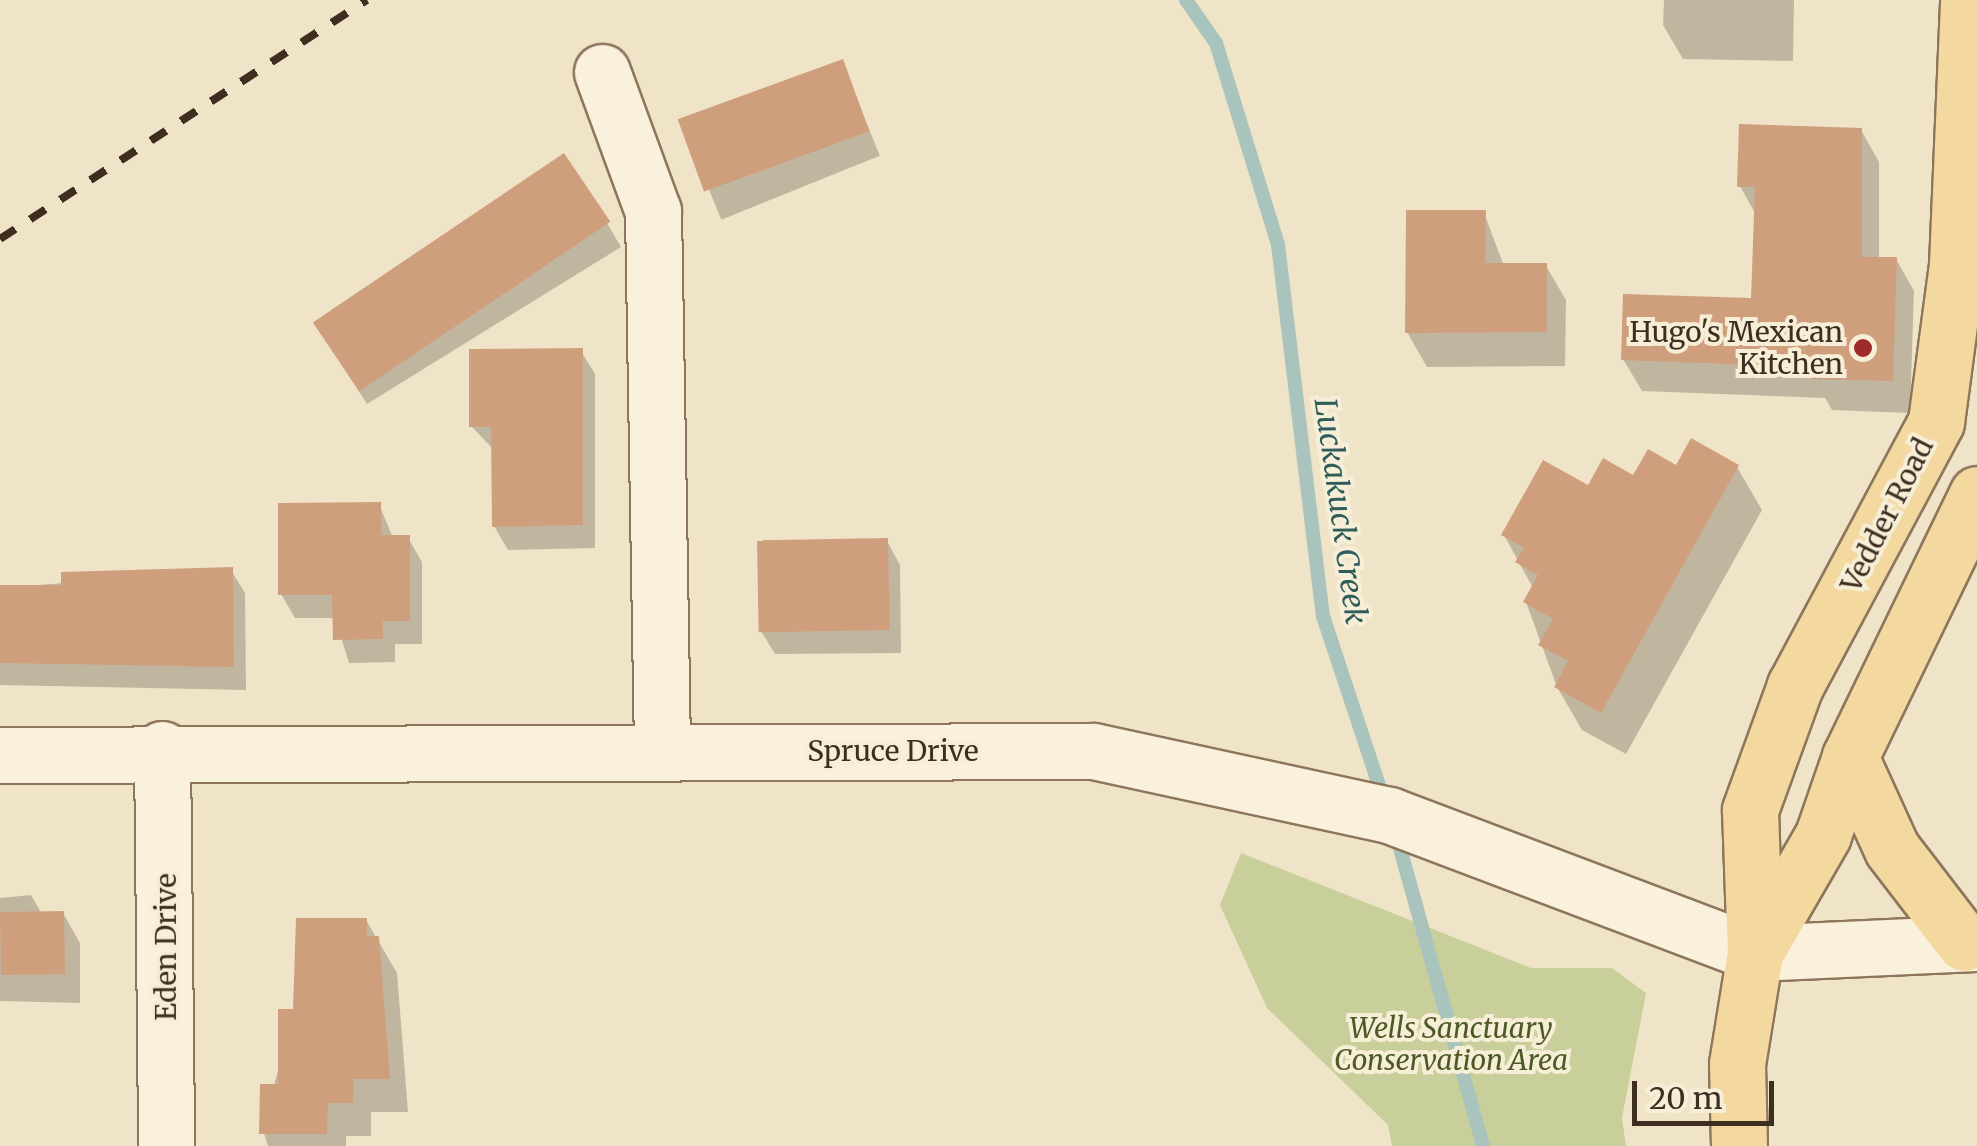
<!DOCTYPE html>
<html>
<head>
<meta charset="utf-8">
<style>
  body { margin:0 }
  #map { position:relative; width:1977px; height:1146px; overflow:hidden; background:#f0e4c8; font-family:Merriweather,serif }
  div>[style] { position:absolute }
  .green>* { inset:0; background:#c9cf9b }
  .shadow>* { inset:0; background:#0003; transform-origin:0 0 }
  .stream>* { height:14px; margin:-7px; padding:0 7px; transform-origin:7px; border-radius:7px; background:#a9c4bc }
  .building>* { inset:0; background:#cf9f7d; transform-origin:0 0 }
  .roads { filter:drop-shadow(2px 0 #8d765c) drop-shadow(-2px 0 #8d765c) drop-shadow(0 2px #8d765c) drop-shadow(0 -2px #8d765c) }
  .minor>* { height:55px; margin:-27.5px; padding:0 27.5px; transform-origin:27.5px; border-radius:27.5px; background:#faf1dc }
  .major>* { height:55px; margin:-27.5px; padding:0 27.5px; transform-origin:27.5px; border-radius:27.5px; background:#f3d9a0 }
  .rail>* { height:8px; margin-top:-4px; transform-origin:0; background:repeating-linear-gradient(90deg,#3d2e20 0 18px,transparent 0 36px) }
  .dots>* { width:28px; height:28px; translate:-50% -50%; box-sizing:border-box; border:5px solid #f7eed8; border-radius:50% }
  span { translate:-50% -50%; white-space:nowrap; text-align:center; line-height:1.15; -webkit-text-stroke:8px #f7eed8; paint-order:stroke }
  .poi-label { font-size:28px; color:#3d2e20 }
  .right { translate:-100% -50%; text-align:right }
  .street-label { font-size:28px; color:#3d2e20 }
  .park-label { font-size:28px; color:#4d5a26; font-style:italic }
  .water-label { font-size:30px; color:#2f5d5a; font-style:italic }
  .scale { position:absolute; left:1632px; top:1081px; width:142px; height:45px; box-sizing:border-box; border:5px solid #3d2e20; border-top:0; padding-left:12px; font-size:30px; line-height:35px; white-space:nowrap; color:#3d2e20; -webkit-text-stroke:8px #f7eed8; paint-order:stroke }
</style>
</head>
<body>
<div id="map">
  <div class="green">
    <i style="clip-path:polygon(1241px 853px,1531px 968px,1612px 968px,1646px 993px,1622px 1118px,1626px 1146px,1392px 1146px,1388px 1125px,1267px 1008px,1220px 905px)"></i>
  </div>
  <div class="shadow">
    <i style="clip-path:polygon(1664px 0,1794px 0,1793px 61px,1683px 59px,1663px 25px)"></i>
    <i style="left:842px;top:62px;width:101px;height:171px;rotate:68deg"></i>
    <i style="clip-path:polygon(1861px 130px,1879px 162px,1879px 259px,1896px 259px,1914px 291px,1910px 413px,1832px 410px,1825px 398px,1642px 391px,1623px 359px,1753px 301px,1756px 215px,1740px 186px)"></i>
    <i style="clip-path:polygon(1484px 213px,1504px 266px,1546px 266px,1566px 300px,1565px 366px,1427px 367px,1407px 332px)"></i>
    <i style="clip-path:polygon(607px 223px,621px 247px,367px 404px,325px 339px)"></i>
    <i style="clip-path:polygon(581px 351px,595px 374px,595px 548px,508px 550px,494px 526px,494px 450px,472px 427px)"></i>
    <i style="clip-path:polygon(1737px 467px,1762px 510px,1626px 754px,1582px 730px,1557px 687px,1526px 602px,1533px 588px,1504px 535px,1589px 489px,1677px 468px)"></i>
    <i style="clip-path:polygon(379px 504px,393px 538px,408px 538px,422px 562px,422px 644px,395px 644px,395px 662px,349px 663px,335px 618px,295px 618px,281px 594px)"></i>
    <i style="clip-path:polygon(887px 541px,900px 565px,901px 653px,775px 654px,761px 631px)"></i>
    <i style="clip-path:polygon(231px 570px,245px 593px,246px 690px,0 685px,0 588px)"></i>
    <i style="clip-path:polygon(31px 895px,42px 914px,63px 913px,80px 943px,80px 1003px,0 1001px,0 898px)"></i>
    <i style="clip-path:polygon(366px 920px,397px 973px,408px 1112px,371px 1112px,371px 1136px,346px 1136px,346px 1146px,268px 1146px,262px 1127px,295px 1011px)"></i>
  </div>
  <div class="stream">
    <i style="left:1186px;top:0;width:52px;rotate:55.1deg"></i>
    <i style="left:1216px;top:43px;width:211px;rotate:72.9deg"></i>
    <i style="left:1278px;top:245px;width:374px;rotate:83.1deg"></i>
    <i style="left:1323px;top:616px;width:194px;rotate:71.7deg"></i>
    <i style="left:1396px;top:834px;width:324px;rotate:74.4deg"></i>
  </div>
  <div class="building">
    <i style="left:843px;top:59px;width:77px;height:176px;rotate:70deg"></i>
    <i style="clip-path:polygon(1739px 124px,1862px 128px,1862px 257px,1897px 257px,1893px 381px,1811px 379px,1811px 367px,1621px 360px,1623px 294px,1751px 298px,1755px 187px,1737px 187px)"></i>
    <i style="left:564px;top:153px;width:83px;height:303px;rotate:56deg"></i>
    <i style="clip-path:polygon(1406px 210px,1486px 210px,1485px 263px,1547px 263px,1547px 332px,1405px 333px)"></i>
    <i style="clip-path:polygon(583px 348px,583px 525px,492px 527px,491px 427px,469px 427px,469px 349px)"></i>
    <i style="clip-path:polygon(1691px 438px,1739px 465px,1601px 713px,1554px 687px,1568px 661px,1538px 645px,1553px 619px,1523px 602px,1538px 575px,1515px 562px,1524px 548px,1501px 535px,1543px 460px,1588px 485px,1603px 458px,1633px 475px,1648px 449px,1676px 465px)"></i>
    <i style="clip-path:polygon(381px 502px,381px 535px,410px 535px,410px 621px,383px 621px,383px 639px,333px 640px,332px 595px,278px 595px,278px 503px)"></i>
    <i style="left:888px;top:538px;width:92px;height:131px;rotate:89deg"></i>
    <i style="clip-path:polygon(233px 567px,234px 667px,0 663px,0 585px,61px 585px,61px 572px)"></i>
    <i style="left:64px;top:911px;width:63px;height:64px;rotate:89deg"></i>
    <i style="clip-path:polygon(296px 918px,367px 918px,367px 936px,379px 936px,390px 1079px,353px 1079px,353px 1103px,328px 1103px,327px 1134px,259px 1134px,260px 1084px,278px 1084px,278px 1009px,293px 1009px)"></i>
  </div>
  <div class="roads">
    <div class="minor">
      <i style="left:602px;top:72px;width:148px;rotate:69.9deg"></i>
      <i style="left:653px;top:211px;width:539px;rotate:89.04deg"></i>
      <i style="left:162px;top:749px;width:397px;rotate:89.4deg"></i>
      <i style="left:0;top:755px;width:1093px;rotate:-0.21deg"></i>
      <i style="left:1093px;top:751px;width:303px;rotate:12.2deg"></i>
      <i style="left:1389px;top:815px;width:391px;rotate:20.7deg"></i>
      <i style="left:1755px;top:953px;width:222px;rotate:-2.6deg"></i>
    </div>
    <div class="major">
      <i style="left:1850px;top:757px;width:101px;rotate:65.5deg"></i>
      <i style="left:1892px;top:849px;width:118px;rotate:52.5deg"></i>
      <i style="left:1755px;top:953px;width:136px;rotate:-60deg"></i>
      <i style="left:1823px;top:835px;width:83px;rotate:-70.9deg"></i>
      <i style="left:1850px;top:757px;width:292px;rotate:-64.2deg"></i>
      <i style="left:1739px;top:1146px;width:82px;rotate:-91.4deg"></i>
      <i style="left:1737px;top:1064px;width:112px;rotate:-80.8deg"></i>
      <i style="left:1755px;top:953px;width:143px;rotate:-92deg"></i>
      <i style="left:1750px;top:810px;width:132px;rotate:-70.1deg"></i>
      <i style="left:1795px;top:686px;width:299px;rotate:-61.9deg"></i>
      <i style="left:1936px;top:422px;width:158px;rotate:-82.4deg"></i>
      <i style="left:1957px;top:265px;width:265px;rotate:-87.6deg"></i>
    </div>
  </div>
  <div class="rail">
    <i style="left:0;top:239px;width:438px;rotate:-33.1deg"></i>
  </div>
  <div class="dots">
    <i style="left:1863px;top:348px;background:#9e2a2b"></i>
  </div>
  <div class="poi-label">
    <span class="right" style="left:1843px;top:348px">Hugo's Mexican<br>Kitchen</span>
  </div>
  <div class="street-label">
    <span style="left:1887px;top:515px;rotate:-63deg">Vedder Road</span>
    <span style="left:893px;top:751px">Spruce Drive</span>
    <span style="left:166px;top:947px;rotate:-90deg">Eden Drive</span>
  </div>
  <div class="park-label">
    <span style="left:1451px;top:1044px">Wells Sanctuary<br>Conservation Area</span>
  </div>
  <div class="water-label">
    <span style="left:1341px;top:511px;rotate:82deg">Luckakuck Creek</span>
  </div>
  <div class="scale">20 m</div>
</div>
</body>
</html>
